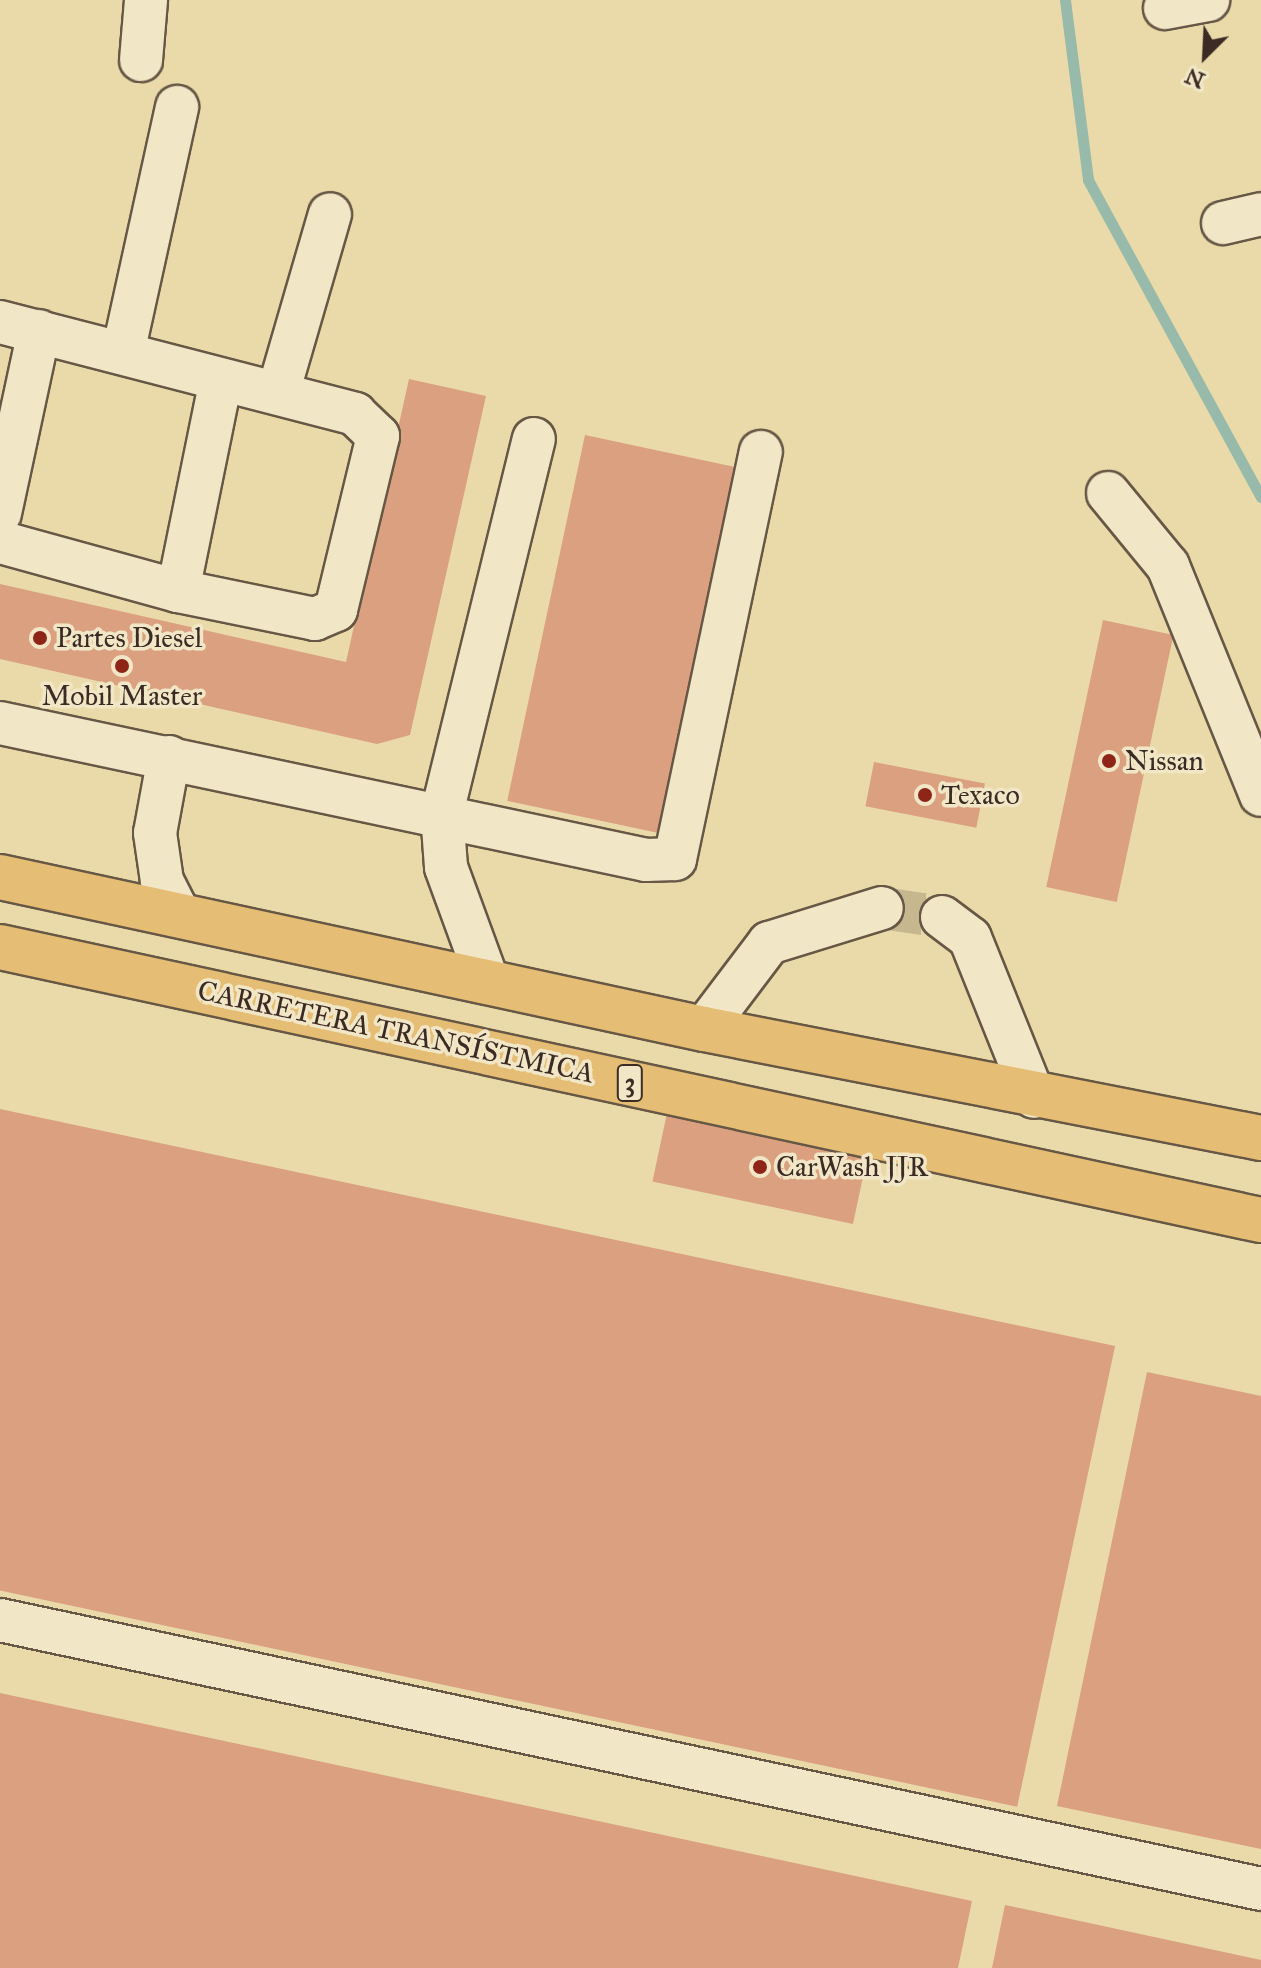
<!DOCTYPE html>
<html>
<head>
<meta charset="utf-8">
<style>
  body { margin:0 }
  #map { position:relative; width:1261px; height:1968px; overflow:hidden; background:#eadaa9; font-family:"IM FELL Great Primer",serif }
  div>[style] { position:absolute }
  .stream>* { height:11px; margin:-5.5px; padding:0 5.5px; transform-origin:5.5px; border-radius:5.5px; background:#98baaa }
  .building>* { inset:0; background:#daa07f; transform-origin:0 0 }
  .minor-tunnel>* { height:42px; margin-top:-21px; transform-origin:0; background:repeating-linear-gradient(90deg,#c7b78e 0 42px,transparent 0 63px) }
  .roads { filter:drop-shadow(2px 0 #675745) drop-shadow(-2px 0 #675745) drop-shadow(0 2px #675745) drop-shadow(0 -2px #675745) }
  .minor>* { height:42px; margin:-21px; padding:0 21px; transform-origin:21px; border-radius:21px; background:#f1e7c7 }
  .major>* { height:44px; margin:-22px; padding:0 22px; transform-origin:22px; border-radius:22px; background:#e5bd74 }
  .dots>* { width:22px; height:22px; translate:-50% -50%; box-sizing:border-box; border:4px solid #f1e7c7; border-radius:50% }
  span { translate:-50% -50%; white-space:nowrap; text-align:center; line-height:1.15; -webkit-text-stroke:7px #f1e7c7; paint-order:stroke }
  .shield-label span { padding:2px 6px; background:#f1e7c7; border:2px solid; border-radius:6px; -webkit-text-stroke-width:0 }
  .shield-label { font-size:26px; color:#3b2b24; font-weight:700 }
  .poi-label { font-size:28px; color:#3b2b24 }
  .left { translate:0 -50%; text-align:left }
  .street-label { font-size:28px; color:#3b2b24 }
  .north { position:absolute; left:1165px; top:16px; width:80px; height:80px; -webkit-text-stroke:6px #f1e7c7; paint-order:stroke; rotate:204deg; font-size:22px; font-weight:700; line-height:32px; text-align:center; color:#3b2b24 }
  .north::after { content:''; display:block; margin:auto; width:28px; height:36px; background:#3b2b24; clip-path:polygon(50% 0,100% 100%,50% 72%,0 100%) }
</style>
</head>
<body>
<div id="map">
  <div class="stream">
    <i style="left:1065px;top:0;width:181px;rotate:82.7deg"></i>
    <i style="left:1088px;top:180px;width:361px;rotate:61.4deg"></i>
  </div>
  <div class="building">
    <i style="clip-path:polygon(409px 379px,486px 396px,410px 735px,377px 744px,0 659px,0 584px,346px 662px)"></i>
    <i style="left:585px;top:435px;width:157px;height:374px;rotate:12deg"></i>
    <i style="left:1103px;top:620px;width:72px;height:273px;rotate:12deg"></i>
    <i style="left:874px;top:762px;width:113px;height:45px;rotate:11deg"></i>
    <i style="left:0;top:1109px;width:1140px;height:471px;rotate:12deg"></i>
    <i style="left:667px;top:1113px;width:205px;height:70px;rotate:12deg"></i>
    <i style="clip-path:polygon(1147px 1372px,1261px 1396px,1261px 1849px,1057px 1806px)"></i>
    <i style="clip-path:polygon(0 1693px,972px 1901px,958px 1968px,0 1968px)"></i>
    <i style="clip-path:polygon(1005px 1905px,1261px 1960px,1261px 1968px,992px 1968px)"></i>
  </div>
  <div class="minor-tunnel">
    <i style="left:882px;top:908px;width:61px;rotate:8.5deg"></i>
  </div>
  <div class="roads">
    <div class="minor">
      <i style="left:1165px;top:8px;width:44px;rotate:-10.5deg"></i>
      <i style="left:141px;top:60px;width:60px;rotate:-85.2deg"></i>
      <i style="left:1223px;top:223px;width:39px;rotate:-13deg"></i>
      <i style="left:0;top:322px;width:367px;rotate:14.5deg"></i>
      <i style="left:355px;top:414px;width:32px;rotate:44deg"></i>
      <i style="left:378px;top:436px;width:179px;rotate:103.6deg"></i>
      <i style="left:336px;top:610px;width:23px;rotate:157deg"></i>
      <i style="left:315px;top:619px;width:140px;rotate:-168.4deg"></i>
      <i style="left:178px;top:591px;width:185px;rotate:-164.6deg"></i>
      <i style="left:123px;top:353px;width:252px;rotate:-77.6deg"></i>
      <i style="left:278px;top:393px;width:186px;rotate:-73.8deg"></i>
      <i style="left:1108px;top:493px;width:94px;rotate:50.6deg"></i>
      <i style="left:1168px;top:566px;width:247px;rotate:67.9deg"></i>
      <i style="left:0;top:513px;width:186px;rotate:-77.9deg"></i>
      <i style="left:178px;top:591px;width:215px;rotate:-78.5deg"></i>
      <i style="left:0;top:723px;width:660px;rotate:11.97deg"></i>
      <i style="left:646px;top:860px;width:29px;rotate:-2deg"></i>
      <i style="left:675px;top:859px;width:416px;rotate:-78.1deg"></i>
      <i style="left:169px;top:757px;width:77px;rotate:100.4deg"></i>
      <i style="left:155px;top:833px;width:49px;rotate:81.7deg"></i>
      <i style="left:162px;top:881px;width:39px;rotate:63deg"></i>
      <i style="left:942px;top:917px;width:35px;rotate:37deg"></i>
      <i style="left:970px;top:938px;width:171px;rotate:68.1deg"></i>
      <i style="left:488px;top:982px;width:122px;rotate:-110.1deg"></i>
      <i style="left:446px;top:867px;width:54px;rotate:-94.2deg"></i>
      <i style="left:442px;top:813px;width:385px;rotate:-76.2deg"></i>
      <i style="left:704px;top:1029px;width:108px;rotate:-52.9deg"></i>
      <i style="left:769px;top:943px;width:118px;rotate:-17.2deg"></i>
      <i style="left:0;top:1620px;width:1289px;rotate:12.04deg"></i>
    </div>
    <div class="major">
      <i style="left:0;top:877px;width:720px;rotate:12.18deg"></i>
      <i style="left:704px;top:1029px;width:568px;rotate:11.07deg"></i>
      <i style="left:0;top:947px;width:1290px;rotate:12.22deg"></i>
    </div>
  </div>
  <div class="dots">
    <i style="left:40px;top:638px;background:#8f2418"></i>
    <i style="left:122px;top:666px;background:#8f2418"></i>
    <i style="left:1109px;top:761px;background:#8f2418"></i>
    <i style="left:925px;top:795px;background:#8f2418"></i>
    <i style="left:760px;top:1167px;background:#8f2418"></i>
  </div>
  <div class="shield-label">
    <span style="left:630px;top:1083px">3</span>
  </div>
  <div class="poi-label">
    <span class="left" style="left:56px;top:638px">Partes Diesel</span>
    <span style="left:122px;top:696px">Mobil Master</span>
    <span class="left" style="left:1125px;top:761px">Nissan</span>
    <span class="left" style="left:941px;top:795px">Texaco</span>
    <span class="left" style="left:776px;top:1167px">CarWash JJR</span>
  </div>
  <div class="street-label">
    <span style="left:396px;top:1032px;rotate:12deg">CARRETERA TRANSÍSTMICA</span>
  </div>
  <div class="north">N</div>
</div>
</body>
</html>
